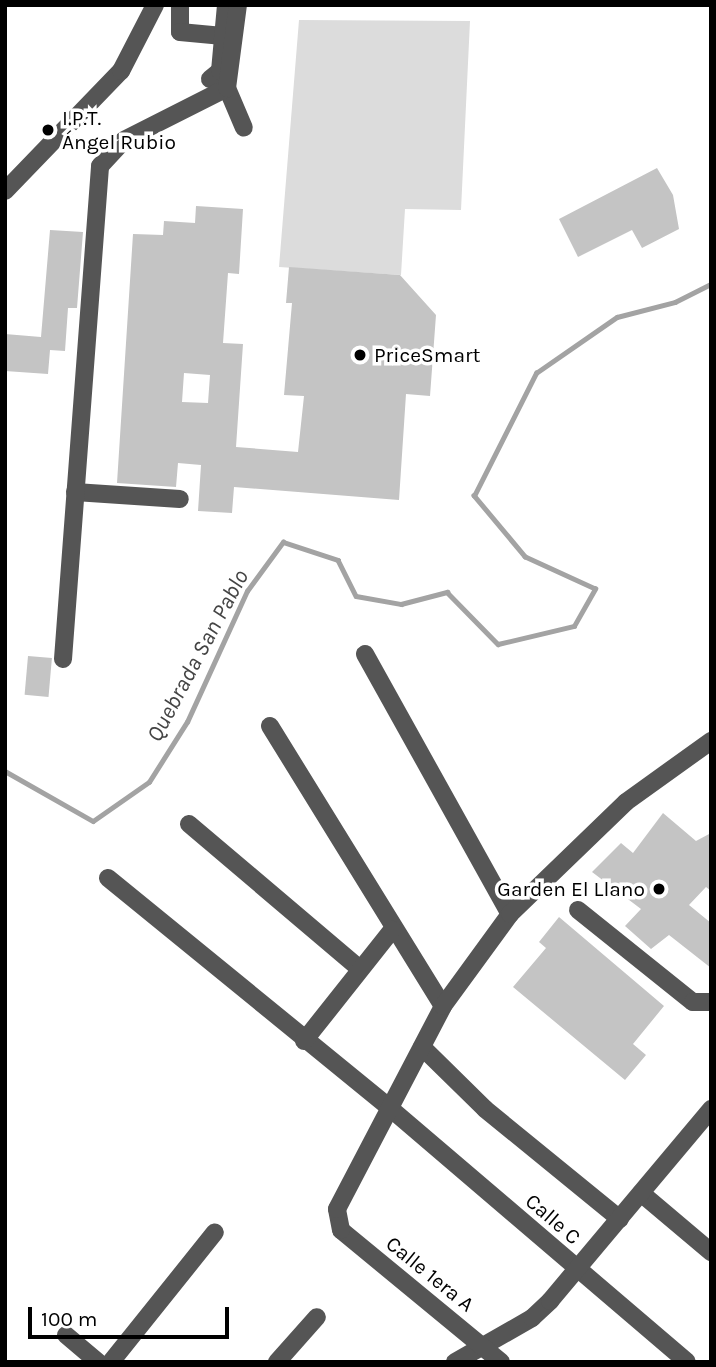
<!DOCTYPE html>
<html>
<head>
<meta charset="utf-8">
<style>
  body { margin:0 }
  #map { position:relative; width:716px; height:1367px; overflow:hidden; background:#fff; font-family:Karla,sans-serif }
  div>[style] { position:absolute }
  .green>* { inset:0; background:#dcdcdc }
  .stream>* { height:4.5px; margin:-2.25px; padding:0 2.25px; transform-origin:2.25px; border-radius:2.25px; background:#a3a3a3 }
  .building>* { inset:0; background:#c4c4c4; transform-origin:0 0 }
  .minor>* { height:18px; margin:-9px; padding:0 9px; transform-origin:9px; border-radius:9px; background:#555 }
  .dots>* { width:19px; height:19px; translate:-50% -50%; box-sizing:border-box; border:4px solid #fff; border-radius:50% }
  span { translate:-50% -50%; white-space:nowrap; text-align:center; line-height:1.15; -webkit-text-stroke:7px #fff; paint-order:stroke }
  .poi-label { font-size:21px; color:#000 }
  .left { translate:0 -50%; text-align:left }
  .right { translate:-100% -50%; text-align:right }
  .street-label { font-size:21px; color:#000 }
  .water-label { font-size:23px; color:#444; font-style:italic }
  .frame { position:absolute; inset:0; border:7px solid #000; pointer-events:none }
  .scale { position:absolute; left:28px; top:1307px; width:201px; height:32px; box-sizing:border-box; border:4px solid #000; border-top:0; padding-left:9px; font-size:21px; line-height:24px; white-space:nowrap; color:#000; -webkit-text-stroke:5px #fff; paint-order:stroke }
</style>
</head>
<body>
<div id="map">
  <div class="green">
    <i style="clip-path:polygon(299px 20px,470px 21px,461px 210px,405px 209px,401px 275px,279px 267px)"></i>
  </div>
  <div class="stream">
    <i style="left:5px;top:771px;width:101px;rotate:29.6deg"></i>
    <i style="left:93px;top:821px;width:68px;rotate:-34.9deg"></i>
    <i style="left:149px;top:782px;width:71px;rotate:-57.7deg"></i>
    <i style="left:187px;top:722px;width:144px;rotate:-65.4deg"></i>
    <i style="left:247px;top:591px;width:61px;rotate:-53.7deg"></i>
    <i style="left:283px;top:542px;width:58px;rotate:18.1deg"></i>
    <i style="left:338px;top:560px;width:40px;rotate:63.4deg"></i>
    <i style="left:356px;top:596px;width:46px;rotate:10.1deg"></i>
    <i style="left:401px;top:604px;width:48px;rotate:-14.6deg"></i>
    <i style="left:447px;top:592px;width:73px;rotate:45.6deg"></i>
    <i style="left:498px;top:644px;width:78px;rotate:-13.3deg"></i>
    <i style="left:574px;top:626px;width:43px;rotate:-60.4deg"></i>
    <i style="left:595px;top:589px;width:77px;rotate:-155.4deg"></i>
    <i style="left:525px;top:557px;width:80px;rotate:-129.9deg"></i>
    <i style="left:474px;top:496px;width:138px;rotate:-63.2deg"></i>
    <i style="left:536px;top:373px;width:98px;rotate:-34.7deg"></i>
    <i style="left:617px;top:317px;width:60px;rotate:-14.5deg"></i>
    <i style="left:675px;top:302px;width:40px;rotate:-26.6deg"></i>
  </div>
  <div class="building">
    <i style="clip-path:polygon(657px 168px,673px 195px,679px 229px,642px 248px,632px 230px,578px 257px,559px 219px)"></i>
    <i style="clip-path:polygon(evenodd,196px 206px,243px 209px,239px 274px,228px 273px,223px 343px,243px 344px,236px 447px,298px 452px,304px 396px,284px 395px,292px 303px,286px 303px,289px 267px,400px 275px,436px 315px,430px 396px,406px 394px,399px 500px,234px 487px,232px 513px,198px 511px,201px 465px,178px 463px,176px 487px,117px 483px,133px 234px,163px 235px,164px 221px,195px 223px,196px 206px,184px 373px,210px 375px,208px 403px,182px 402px,184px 373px)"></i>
    <i style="clip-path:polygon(50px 230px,83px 232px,77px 308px,68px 308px,65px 351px,50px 350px,48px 374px,5px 371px,5px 334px,41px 337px)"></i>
    <i style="left:28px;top:656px;width:24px;height:39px;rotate:5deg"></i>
    <i style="clip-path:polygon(663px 813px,696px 841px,711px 833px,711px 891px,706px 887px,689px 905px,711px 923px,711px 968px,669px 935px,651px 949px,625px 926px,641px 909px,592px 872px,621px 843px,633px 853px)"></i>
    <i style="clip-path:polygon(559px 917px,664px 1006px,633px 1044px,646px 1055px,625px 1080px,513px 987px,546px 948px,539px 942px)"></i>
  </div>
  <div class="minor">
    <i style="left:180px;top:5px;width:27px;rotate:90deg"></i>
    <i style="left:180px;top:32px;width:43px;rotate:5.3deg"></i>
    <i style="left:210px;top:79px;width:13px;rotate:-39deg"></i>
    <i style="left:220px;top:71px;width:66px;rotate:-84.8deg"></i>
    <i style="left:227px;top:88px;width:43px;rotate:67deg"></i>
    <i style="left:5px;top:191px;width:167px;rotate:-46deg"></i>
    <i style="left:121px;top:71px;width:74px;rotate:-62.7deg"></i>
    <i style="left:75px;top:492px;width:105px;rotate:3.8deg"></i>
    <i style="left:365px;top:654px;width:298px;rotate:60.9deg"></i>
    <i style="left:63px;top:659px;width:494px;rotate:-85.7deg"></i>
    <i style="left:100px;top:166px;width:35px;rotate:-47deg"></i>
    <i style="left:124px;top:140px;width:115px;rotate:-26.8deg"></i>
    <i style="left:227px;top:88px;width:84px;rotate:-82.5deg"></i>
    <i style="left:270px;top:726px;width:329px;rotate:58.3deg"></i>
    <i style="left:189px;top:824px;width:224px;rotate:40.3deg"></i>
    <i style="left:108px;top:878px;width:365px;rotate:39.2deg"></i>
    <i style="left:391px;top:1109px;width:389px;rotate:40.5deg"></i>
    <i style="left:578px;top:910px;width:147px;rotate:38.7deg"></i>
    <i style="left:693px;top:1002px;width:18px"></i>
    <i style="left:304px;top:1041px;width:142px;rotate:-51.6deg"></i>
    <i style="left:422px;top:1047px;width:88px;rotate:44.5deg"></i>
    <i style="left:485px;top:1109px;width:174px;rotate:39.2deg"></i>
    <i style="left:641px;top:1193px;width:92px;rotate:40.1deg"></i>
    <i style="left:66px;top:1335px;width:42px;rotate:40.2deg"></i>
    <i style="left:111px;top:1362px;width:166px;rotate:-51.3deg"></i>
    <i style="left:277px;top:1362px;width:60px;rotate:-48.4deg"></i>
    <i style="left:455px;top:1362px;width:89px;rotate:-29.7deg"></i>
    <i style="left:532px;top:1318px;width:25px;rotate:-43deg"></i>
    <i style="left:550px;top:1301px;width:251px;rotate:-50deg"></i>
    <i style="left:501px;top:1362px;width:207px;rotate:-140.5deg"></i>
    <i style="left:341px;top:1230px;width:21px;rotate:-101deg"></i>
    <i style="left:337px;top:1209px;width:229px;rotate:-62.4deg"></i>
    <i style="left:443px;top:1006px;width:114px;rotate:-53.9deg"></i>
    <i style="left:510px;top:914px;width:161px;rotate:-44deg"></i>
    <i style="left:626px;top:802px;width:105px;rotate:-35.7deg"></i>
  </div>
  <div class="dots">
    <i style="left:48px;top:130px;background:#000"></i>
    <i style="left:360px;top:355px;background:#000"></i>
    <i style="left:659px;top:889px;background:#000"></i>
  </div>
  <div class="poi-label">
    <span class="left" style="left:62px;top:130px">I.P.T.<br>Ángel Rubio</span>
    <span class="left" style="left:374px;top:355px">PriceSmart</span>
    <span class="right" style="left:645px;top:889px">Garden El Llano</span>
  </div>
  <div class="street-label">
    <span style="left:553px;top:1219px;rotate:41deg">Calle C</span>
    <span style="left:430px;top:1274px;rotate:39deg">Calle 1era A</span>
  </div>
  <div class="water-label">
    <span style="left:198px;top:656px;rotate:-62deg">Quebrada San Pablo</span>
  </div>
  <div class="frame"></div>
  <div class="scale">100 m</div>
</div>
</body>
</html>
